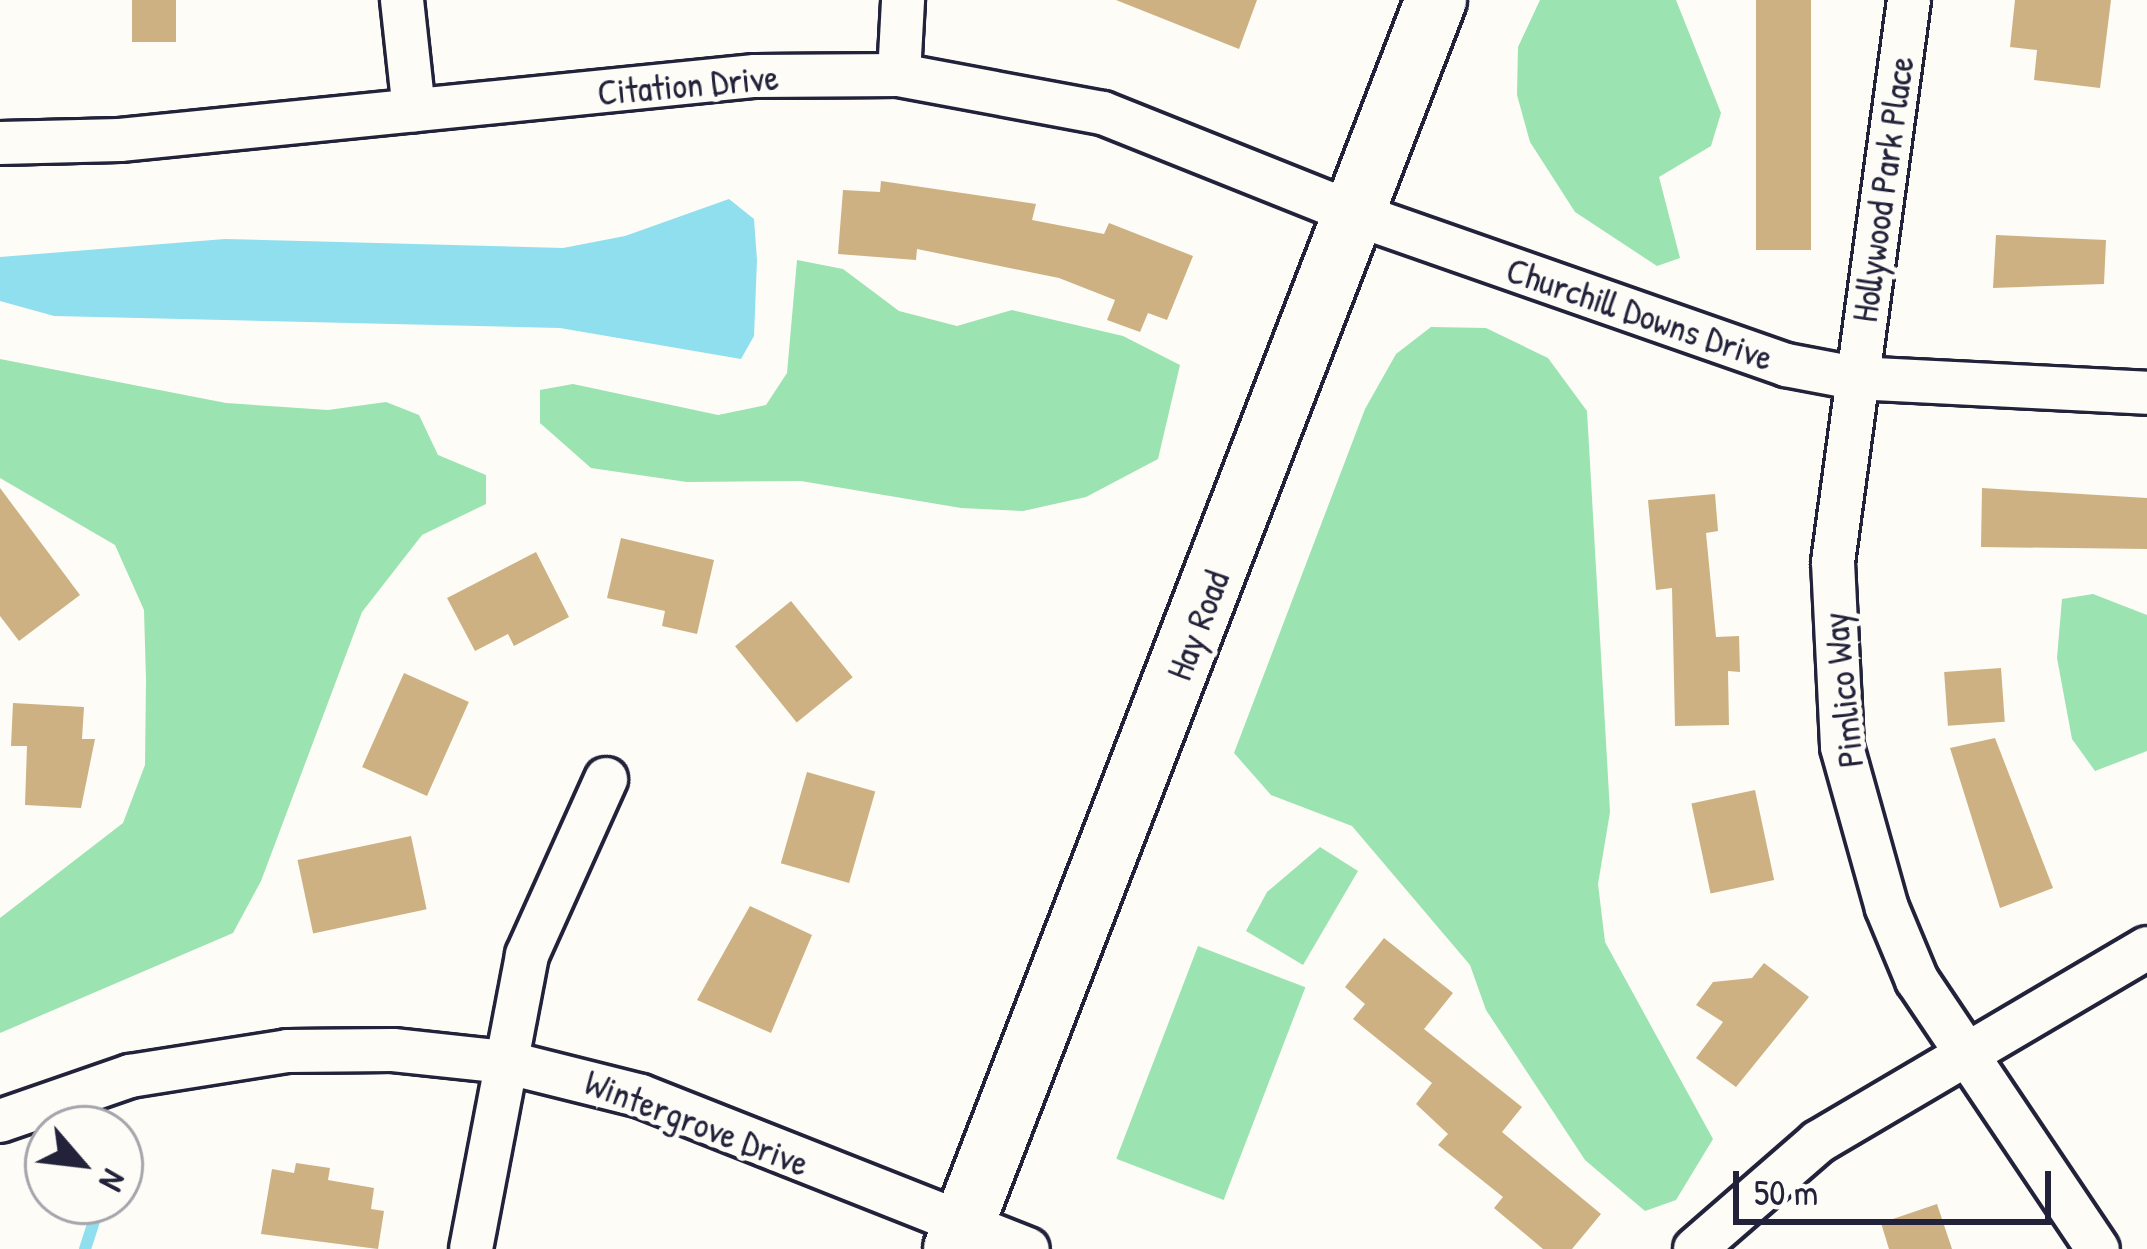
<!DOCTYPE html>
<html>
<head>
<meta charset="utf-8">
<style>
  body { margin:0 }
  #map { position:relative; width:2147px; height:1249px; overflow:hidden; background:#fdfcf7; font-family:"Patrick Hand",sans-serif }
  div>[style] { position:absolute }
  .green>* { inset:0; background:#9be3b0; transform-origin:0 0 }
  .water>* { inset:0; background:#90dfee }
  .stream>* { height:12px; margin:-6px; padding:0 6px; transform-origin:6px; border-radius:6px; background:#90dfee }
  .building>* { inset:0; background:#cdb182; transform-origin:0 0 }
  .roads { filter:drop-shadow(3px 0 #22223b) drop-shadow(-3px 0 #22223b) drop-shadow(0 3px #22223b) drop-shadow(0 -3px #22223b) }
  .street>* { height:42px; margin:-21px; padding:0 21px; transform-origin:21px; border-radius:21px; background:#fdfcf7 }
  .secondary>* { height:60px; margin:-30px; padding:0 30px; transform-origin:30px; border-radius:30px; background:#fdfcf7 }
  span { translate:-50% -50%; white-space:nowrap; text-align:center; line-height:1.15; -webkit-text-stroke:10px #fdfcf7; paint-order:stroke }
  .street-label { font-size:36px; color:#22223b }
  .north { position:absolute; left:24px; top:1105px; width:120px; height:120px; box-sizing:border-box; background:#fdfcf7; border:3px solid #a5a5ac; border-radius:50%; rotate:118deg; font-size:33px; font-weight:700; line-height:48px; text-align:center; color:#22223b }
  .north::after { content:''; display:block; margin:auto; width:42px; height:54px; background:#22223b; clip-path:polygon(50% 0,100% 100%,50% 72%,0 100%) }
  .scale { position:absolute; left:1733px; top:1171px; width:318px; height:54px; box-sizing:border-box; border:6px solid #22223b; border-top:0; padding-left:15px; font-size:36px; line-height:42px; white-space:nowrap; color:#22223b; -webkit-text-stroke:9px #fdfcf7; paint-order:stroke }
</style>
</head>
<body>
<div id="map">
  <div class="green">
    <i style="clip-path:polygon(1540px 0,1676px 0,1721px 113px,1711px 146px,1659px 177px,1680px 258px,1657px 266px,1575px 212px,1530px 142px,1517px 95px,1518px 47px)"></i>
    <i style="clip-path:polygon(797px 260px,843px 269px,899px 311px,957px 326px,1012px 310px,1123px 336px,1180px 365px,1158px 459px,1086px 497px,1023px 511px,961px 508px,801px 481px,687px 482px,591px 468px,540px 423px,540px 390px,573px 384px,718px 415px,766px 405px,787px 373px)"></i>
    <i style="clip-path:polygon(1431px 327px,1486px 328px,1548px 358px,1587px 411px,1610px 812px,1598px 884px,1605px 942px,1713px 1139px,1676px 1200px,1645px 1211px,1585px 1160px,1486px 1010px,1470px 965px,1352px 826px,1271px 795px,1234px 753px,1365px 409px,1396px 354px)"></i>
    <i style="clip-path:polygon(0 359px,226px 403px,328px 410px,386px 402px,419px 415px,438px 455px,486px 475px,486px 504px,422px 535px,362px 612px,261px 881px,233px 933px,0 1033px,0 918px,123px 823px,145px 765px,146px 680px,144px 610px,115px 545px,0 478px)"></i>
    <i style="clip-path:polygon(2093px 594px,2147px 615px,2147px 751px,2095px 771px,2072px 739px,2057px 658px,2062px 599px)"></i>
    <i style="clip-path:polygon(1320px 847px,1358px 871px,1303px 965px,1246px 931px,1267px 892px)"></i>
    <i style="left:1198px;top:946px;width:115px;height:228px;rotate:21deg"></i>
  </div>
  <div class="water">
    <i style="clip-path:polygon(729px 199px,754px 219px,757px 260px,754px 336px,741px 359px,560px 328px,54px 316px,0 301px,0 257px,225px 239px,563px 248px,625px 236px)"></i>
  </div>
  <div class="stream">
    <i style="left:85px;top:1249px;width:35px;rotate:-72deg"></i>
  </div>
  <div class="building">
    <i style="left:132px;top:0;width:44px;height:42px"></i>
    <i style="clip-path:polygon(1116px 0,1257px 0,1239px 49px)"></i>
    <i style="left:1756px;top:0;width:55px;height:250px"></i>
    <i style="clip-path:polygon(2015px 0,2111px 0,2100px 88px,2034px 80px,2037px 50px,2010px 47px)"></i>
    <i style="clip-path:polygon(881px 181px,1036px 204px,1032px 220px,1104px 234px,1109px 223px,1193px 256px,1167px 320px,1148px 313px,1140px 332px,1107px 320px,1115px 300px,1059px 278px,917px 249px,916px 260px,838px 254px,843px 190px,880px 192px)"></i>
    <i style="clip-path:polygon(1996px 235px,2106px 240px,2104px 284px,1993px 288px)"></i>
    <i style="clip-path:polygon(0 488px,80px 595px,19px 641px,0 616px)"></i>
    <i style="clip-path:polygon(1982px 488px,2147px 498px,2147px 549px,1981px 547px)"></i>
    <i style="clip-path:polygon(1715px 494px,1718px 531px,1706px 533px,1716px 637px,1739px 636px,1740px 672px,1728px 671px,1729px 725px,1675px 726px,1672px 588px,1656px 590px,1648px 500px)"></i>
    <i style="clip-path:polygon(621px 538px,714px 560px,697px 634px,662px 626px,665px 611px,607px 598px)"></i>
    <i style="clip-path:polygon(536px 552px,569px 617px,514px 646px,508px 634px,475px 651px,447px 598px)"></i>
    <i style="left:791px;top:601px;width:98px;height:72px;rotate:51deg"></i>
    <i style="left:2001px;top:668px;width:54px;height:57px;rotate:86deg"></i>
    <i style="left:404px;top:673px;width:71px;height:103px;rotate:24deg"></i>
    <i style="clip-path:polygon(13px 703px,84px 707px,82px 739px,95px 739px,81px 808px,25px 805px,27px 746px,11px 746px)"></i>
    <i style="clip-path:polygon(1995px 738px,2053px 888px,2000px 908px,1950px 748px)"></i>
    <i style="left:807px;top:772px;width:71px;height:95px;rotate:16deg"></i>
    <i style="left:1755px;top:790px;width:92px;height:65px;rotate:78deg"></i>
    <i style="left:411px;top:836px;width:75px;height:116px;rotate:78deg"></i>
    <i style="clip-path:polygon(750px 906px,812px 935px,771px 1033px,697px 1000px)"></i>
    <i style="clip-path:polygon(1384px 938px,1453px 993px,1424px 1029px,1522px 1107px,1502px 1132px,1601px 1214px,1572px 1249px,1543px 1249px,1494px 1208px,1503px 1197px,1438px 1145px,1448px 1134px,1416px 1104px,1432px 1083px,1353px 1019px,1365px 1004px,1345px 987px)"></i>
    <i style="clip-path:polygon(1764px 963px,1809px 997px,1736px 1087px,1696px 1058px,1723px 1022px,1696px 1005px,1713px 982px,1752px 978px)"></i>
    <i style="clip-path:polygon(296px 1163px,330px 1168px,328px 1180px,374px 1188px,371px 1209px,384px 1211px,378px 1249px,261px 1234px,272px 1169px,294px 1173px)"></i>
    <i style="clip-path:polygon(1937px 1204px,1952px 1249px,1889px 1249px,1881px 1223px)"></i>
  </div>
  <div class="roads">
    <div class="street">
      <i style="left:402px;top:0;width:111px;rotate:83.8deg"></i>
      <i style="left:1909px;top:0;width:567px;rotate:97.7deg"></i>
      <i style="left:1833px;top:562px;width:185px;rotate:87.2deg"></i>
      <i style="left:1842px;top:747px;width:167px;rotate:74.4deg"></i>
      <i style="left:1887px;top:908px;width:78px;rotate:67.4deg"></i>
      <i style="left:1917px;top:980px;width:324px;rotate:56.1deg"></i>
      <i style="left:899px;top:75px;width:75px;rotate:-86.9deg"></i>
      <i style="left:0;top:143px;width:120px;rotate:-1.4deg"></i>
      <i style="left:120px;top:140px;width:638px;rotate:-5.76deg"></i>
      <i style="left:755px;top:76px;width:144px;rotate:-0.4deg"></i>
      <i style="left:899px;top:75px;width:208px;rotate:10.6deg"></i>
      <i style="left:1103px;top:113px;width:271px;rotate:21.8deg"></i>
      <i style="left:1355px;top:214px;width:457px;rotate:19.3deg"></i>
      <i style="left:1786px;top:365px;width:70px;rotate:10.7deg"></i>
      <i style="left:1855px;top:378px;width:292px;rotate:2.9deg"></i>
      <i style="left:0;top:1121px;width:138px;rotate:-19.1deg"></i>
      <i style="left:130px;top:1076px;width:159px;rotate:-9deg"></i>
      <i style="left:287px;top:1051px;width:106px;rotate:-0.5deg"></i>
      <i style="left:393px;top:1050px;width:113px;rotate:6.1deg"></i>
      <i style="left:505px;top:1062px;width:140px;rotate:14deg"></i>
      <i style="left:641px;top:1096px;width:416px;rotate:21.6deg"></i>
      <i style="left:471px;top:1249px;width:299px;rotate:-79.2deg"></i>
      <i style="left:527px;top:955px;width:193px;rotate:-65.8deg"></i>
      <i style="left:1695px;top:1249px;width:163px;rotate:-41deg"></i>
      <i style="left:1818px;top:1142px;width:382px;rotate:-30.5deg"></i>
    </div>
    <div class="secondary">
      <i style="left:954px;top:1249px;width:1339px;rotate:-68.9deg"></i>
    </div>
  </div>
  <div class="street-label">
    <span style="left:688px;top:84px;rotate:-5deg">Citation Drive</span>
    <span style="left:1882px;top:189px;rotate:-82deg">Hollywood Park Place</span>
    <span style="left:1640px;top:313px;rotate:19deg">Churchill Downs Drive</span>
    <span style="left:1197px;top:625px;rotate:-69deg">Hay Road</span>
    <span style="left:1842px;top:690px;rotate:-96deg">Pimlico Way</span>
    <span style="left:697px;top:1122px;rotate:21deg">Wintergrove Drive</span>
  </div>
  <div class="north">N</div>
  <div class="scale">50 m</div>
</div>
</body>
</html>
